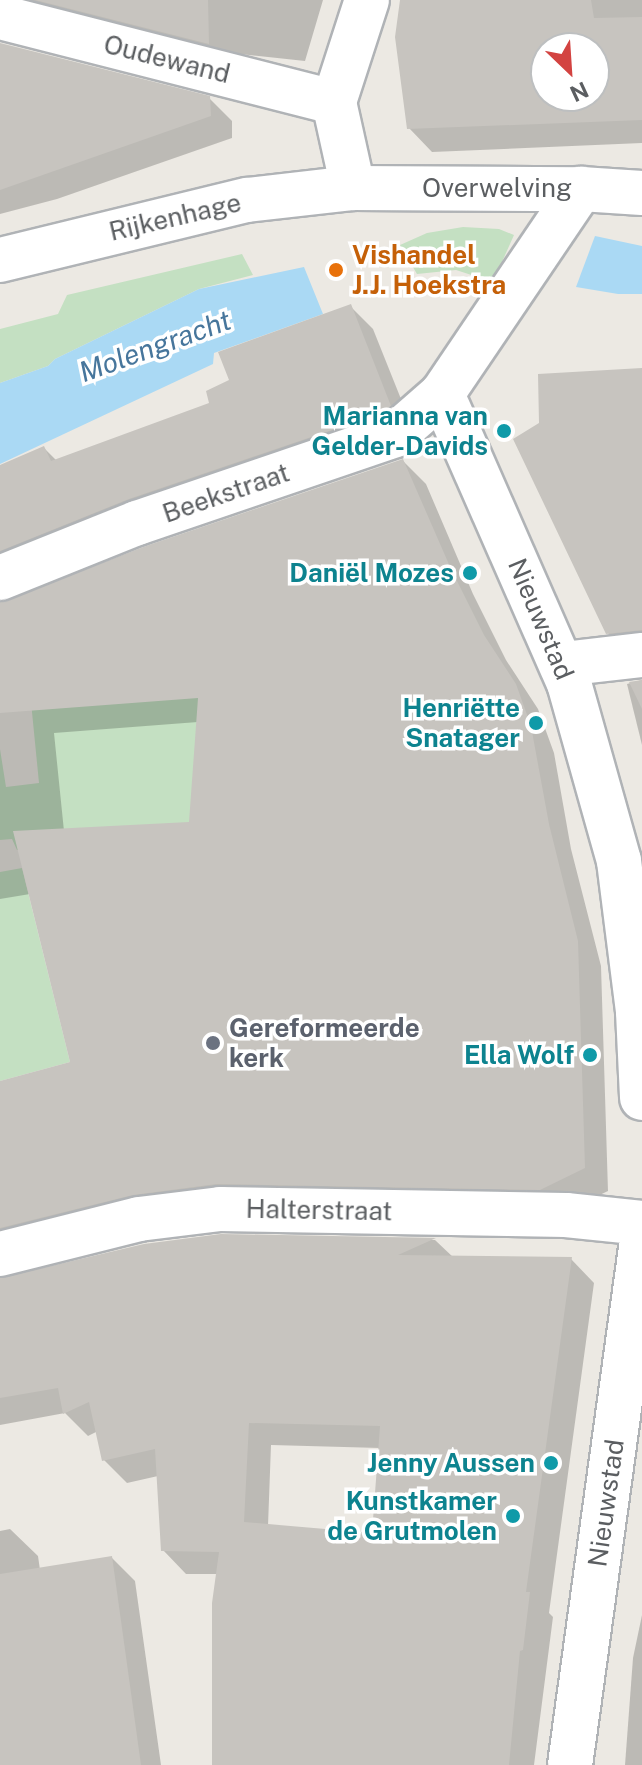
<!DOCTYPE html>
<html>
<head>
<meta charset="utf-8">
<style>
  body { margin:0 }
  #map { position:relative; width:642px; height:1765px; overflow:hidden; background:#ece9e3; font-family:"Public Sans",sans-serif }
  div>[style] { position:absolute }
  .green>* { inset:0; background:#c4e0c2 }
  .water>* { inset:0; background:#aad9f4 }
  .shadow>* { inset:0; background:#0003 }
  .building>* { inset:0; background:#c7c4bf }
  .roads { filter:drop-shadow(2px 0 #b0b3b6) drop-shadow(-2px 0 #b0b3b6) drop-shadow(0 2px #b0b3b6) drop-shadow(0 -2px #b0b3b6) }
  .pedestrian>* { height:44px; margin:-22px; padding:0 22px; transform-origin:22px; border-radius:22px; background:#fff }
  .minor>* { height:44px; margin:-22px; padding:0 22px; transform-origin:22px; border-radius:22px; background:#fff }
  .dots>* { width:22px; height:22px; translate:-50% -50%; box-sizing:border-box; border:4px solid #fff; border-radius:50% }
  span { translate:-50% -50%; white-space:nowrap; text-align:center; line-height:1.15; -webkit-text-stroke:7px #fff; paint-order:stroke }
  .street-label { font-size:26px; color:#5b5e61 }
  .food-label { font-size:26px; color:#c56008; font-weight:700 }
  .left { translate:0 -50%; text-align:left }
  .culture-label { font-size:26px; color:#0d838f; font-weight:700 }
  .right { translate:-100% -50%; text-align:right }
  .worship-label { font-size:26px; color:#5b616d; font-weight:700 }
  .water-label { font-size:28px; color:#47769c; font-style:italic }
  .north { position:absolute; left:530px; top:32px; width:80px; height:80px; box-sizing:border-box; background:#fff; border:2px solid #bdbfc0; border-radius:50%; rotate:155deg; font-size:22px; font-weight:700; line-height:32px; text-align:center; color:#5b5e61 }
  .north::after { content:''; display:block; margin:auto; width:28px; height:36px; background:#d34341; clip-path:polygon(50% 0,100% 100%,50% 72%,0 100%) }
</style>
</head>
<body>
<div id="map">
  <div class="green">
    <i style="clip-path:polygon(463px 227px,499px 229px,514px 235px,493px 282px,456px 270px,417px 274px,400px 245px,427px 233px)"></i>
    <i style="clip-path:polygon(242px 254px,253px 275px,199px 289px,55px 359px,48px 366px,0 383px,0 329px,58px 314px,67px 295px)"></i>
    <i style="clip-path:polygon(237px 686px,189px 826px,17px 850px,12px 839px,0 840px,0 749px,6px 787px,39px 783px,31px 702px,88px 706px)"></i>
    <i style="clip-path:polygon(22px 868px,70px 1062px,0 1081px,0 872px)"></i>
  </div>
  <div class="water">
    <i style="clip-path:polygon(595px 236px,642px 246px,642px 294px,618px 294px,576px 287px)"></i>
    <i style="clip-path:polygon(304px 267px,323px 314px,214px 353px,213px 364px,0 464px,0 383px,48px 366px,55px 359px,199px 289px)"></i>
  </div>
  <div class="shadow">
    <i style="clip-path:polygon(0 0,323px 0,305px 61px,231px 53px,231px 66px)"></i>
    <i style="clip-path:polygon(evenodd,402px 0,642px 0,642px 143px,432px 152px,409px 128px,402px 0,546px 48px,594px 48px,594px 96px,546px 96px,546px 48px)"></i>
    <i style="clip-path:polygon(0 45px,209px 98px,232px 121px,232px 138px,57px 199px,0 214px)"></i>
    <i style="clip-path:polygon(350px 306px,373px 329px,413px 429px,0 593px,0 467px,44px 448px,57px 461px,211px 404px,232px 381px)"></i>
    <i style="clip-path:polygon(642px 370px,642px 657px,633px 658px,608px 633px)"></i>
    <i style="clip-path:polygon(evenodd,403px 461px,426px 484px,473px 594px,506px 660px,538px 709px,554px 753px,571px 849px,601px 966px,608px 1191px,564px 1212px,244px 1206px,0 1268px,0 1084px,72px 1063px,30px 894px,0 899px,0 604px,403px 461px,198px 722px,191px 824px,64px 831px,54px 733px,198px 722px)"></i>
    <i style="clip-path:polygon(642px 680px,642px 745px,627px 684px)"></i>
    <i style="clip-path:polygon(evenodd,221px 1236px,435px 1240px,454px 1258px,571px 1259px,594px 1283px,549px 1613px,553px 1617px,534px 1765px,214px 1765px,218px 1574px,186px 1574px,163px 1550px,158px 1476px,127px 1483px,104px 1460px,98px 1431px,88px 1436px,65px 1413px,0 1425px,0 1280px,221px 1236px,271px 1445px,380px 1448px,374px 1535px,268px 1526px,271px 1445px)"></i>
    <i style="clip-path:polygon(10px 1529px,38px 1556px,40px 1570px,112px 1558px,135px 1581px,161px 1765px,0 1765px,0 1531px)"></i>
    <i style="clip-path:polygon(642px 1615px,642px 1765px,625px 1765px,633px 1658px)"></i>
  </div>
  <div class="building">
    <i style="clip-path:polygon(35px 0,208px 0,209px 44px)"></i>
    <i style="clip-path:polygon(evenodd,400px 0,591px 0,594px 18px,642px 17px,642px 120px,407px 129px,395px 37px,400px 0,546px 48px,594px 48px,594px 96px,546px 96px,546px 48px)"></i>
    <i style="clip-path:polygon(0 43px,210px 96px,211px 116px,0 190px)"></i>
    <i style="clip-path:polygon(351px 304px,391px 406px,382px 413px,129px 499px,0 551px,0 465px,44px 446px,51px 461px,209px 403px,206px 391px,229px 380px,218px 352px)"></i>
    <i style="clip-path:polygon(642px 368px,642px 630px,606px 634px,513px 439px,539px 423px,538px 374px)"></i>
    <i style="clip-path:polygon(403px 459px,451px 569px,484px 635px,516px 684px,531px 726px,549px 824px,578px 941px,585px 1168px,540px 1190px,217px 1184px,133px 1195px,0 1228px,0 1081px,70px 1062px,13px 831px,189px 822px,198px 698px,0 713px,0 602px,146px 546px)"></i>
    <i style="clip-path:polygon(642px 680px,642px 709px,629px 682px)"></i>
    <i style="clip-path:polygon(evenodd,221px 1234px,436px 1238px,398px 1255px,572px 1257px,526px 1592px,530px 1592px,523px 1650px,520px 1651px,509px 1765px,212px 1765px,212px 1603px,219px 1552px,161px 1551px,155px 1449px,102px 1461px,89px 1402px,63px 1414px,58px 1388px,0 1398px,0 1278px,144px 1244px,221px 1234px,249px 1423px,380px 1426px,372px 1533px,244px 1522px,249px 1423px)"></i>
    <i style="clip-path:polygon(112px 1556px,141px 1765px,0 1765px,0 1574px)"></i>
  </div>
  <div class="roads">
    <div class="pedestrian">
      <i style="left:334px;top:102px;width:107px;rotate:-72.1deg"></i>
    </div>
    <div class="minor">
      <i style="left:0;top:17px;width:345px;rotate:14.3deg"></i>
      <i style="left:334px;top:102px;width:88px;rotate:77.5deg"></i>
      <i style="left:0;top:260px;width:254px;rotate:-13.7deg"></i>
      <i style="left:247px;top:200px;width:107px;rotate:-6.5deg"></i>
      <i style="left:353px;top:188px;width:228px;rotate:0.3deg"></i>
      <i style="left:581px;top:189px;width:61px;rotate:3.8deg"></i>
      <i style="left:442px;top:394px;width:316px;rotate:66.3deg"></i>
      <i style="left:569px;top:683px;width:185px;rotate:74.3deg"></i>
      <i style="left:619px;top:861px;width:152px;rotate:82.8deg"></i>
      <i style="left:638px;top:1012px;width:86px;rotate:87.3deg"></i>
      <i style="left:0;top:578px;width:148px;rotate:-21.9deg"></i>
      <i style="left:137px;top:523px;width:273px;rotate:-18.8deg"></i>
      <i style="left:395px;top:435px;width:62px;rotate:-41.1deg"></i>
      <i style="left:442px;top:394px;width:248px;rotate:-55.9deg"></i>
      <i style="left:563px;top:664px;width:80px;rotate:-6.5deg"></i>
      <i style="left:0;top:1254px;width:143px;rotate:-14.1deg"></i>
      <i style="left:139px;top:1219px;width:82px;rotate:-7deg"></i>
      <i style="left:220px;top:1209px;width:346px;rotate:1deg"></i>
      <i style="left:566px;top:1215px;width:76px;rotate:6deg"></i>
      <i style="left:570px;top:1765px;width:529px;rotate:-82.18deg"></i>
    </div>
  </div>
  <div class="dots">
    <i style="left:336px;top:270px;background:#e8710a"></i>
    <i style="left:504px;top:431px;background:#0f9aa8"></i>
    <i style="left:470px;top:573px;background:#0f9aa8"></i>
    <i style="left:536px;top:723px;background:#0f9aa8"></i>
    <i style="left:213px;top:1043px;background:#6b7280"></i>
    <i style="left:590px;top:1055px;background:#0f9aa8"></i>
    <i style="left:551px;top:1463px;background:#0f9aa8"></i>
    <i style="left:513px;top:1516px;background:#0f9aa8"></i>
  </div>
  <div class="street-label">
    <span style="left:167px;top:59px;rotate:14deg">Oudewand</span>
    <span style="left:497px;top:188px">Overwelving</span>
    <span style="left:175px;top:217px;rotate:-13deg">Rijkenhage</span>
    <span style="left:226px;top:493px;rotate:-19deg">Beekstraat</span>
    <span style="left:541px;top:619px;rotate:67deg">Nieuwstad</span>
    <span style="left:319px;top:1210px;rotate:1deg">Halterstraat</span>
    <span style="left:606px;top:1503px;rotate:-82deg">Nieuwstad</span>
  </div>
  <div class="food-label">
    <span class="left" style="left:352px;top:270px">Vishandel<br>J.J. Hoekstra</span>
  </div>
  <div class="culture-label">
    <span class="right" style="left:488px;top:431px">Marianna van<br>Gelder-Davids</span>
    <span class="right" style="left:454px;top:573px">Daniël Mozes</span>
    <span class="right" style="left:520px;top:723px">Henriëtte<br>Snatager</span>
    <span class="right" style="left:574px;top:1055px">Ella Wolf</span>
    <span class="right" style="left:535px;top:1463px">Jenny Aussen</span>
    <span class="right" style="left:497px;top:1516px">Kunstkamer<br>de Grutmolen</span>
  </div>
  <div class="worship-label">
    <span class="left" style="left:229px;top:1043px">Gereformeerde<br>kerk</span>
  </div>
  <div class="water-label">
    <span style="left:155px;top:346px;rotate:-20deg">Molengracht</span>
  </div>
  <div class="north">N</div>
</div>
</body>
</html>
